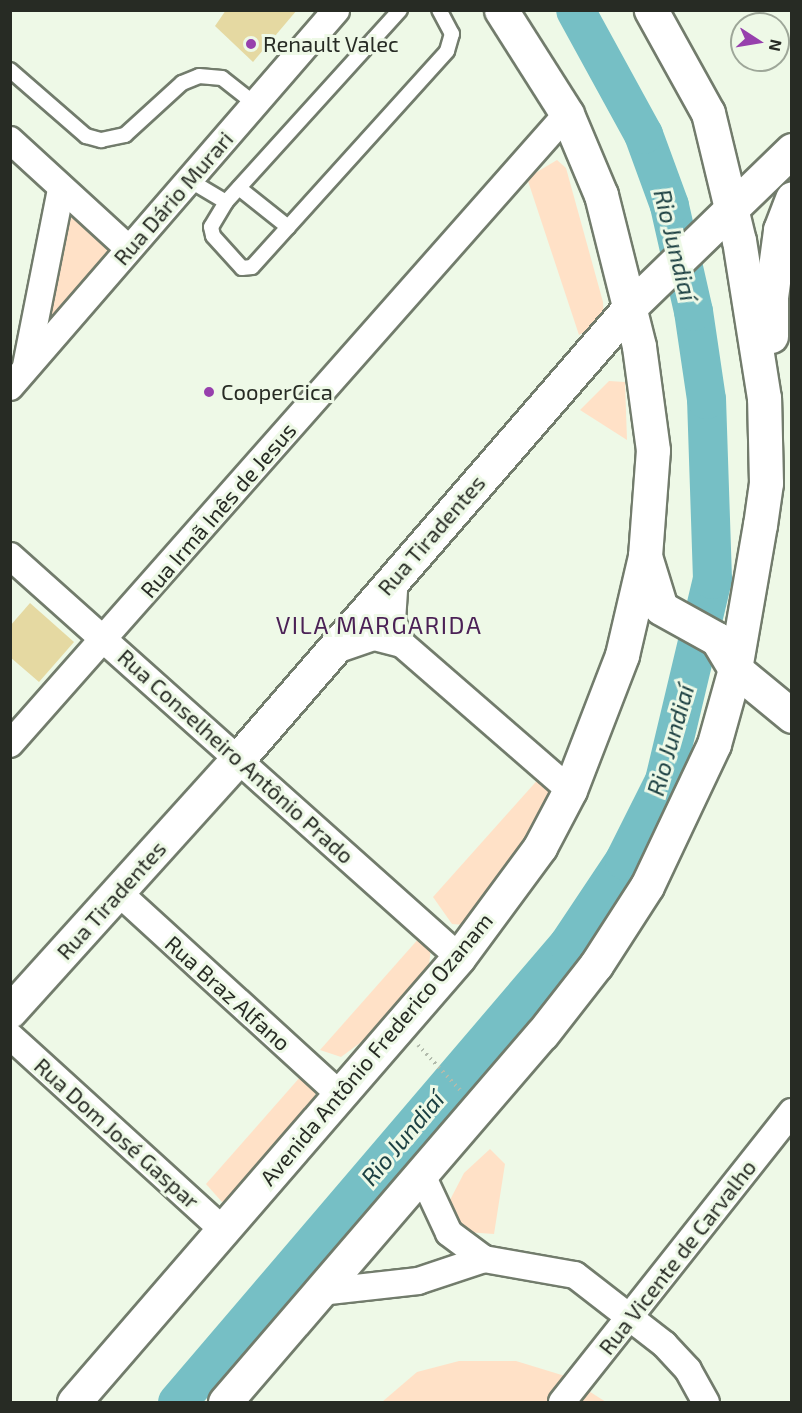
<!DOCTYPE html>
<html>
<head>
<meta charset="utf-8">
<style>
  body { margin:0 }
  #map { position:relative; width:802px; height:1413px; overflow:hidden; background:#eef9e7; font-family:"Exo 2",sans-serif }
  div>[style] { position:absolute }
  .green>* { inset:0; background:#ffe1c7 }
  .river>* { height:39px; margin:-19.5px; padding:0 19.5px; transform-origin:19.5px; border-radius:19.5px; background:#76bfc5 }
  .building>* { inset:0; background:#e5d9a2 }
  .path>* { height:4px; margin-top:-2px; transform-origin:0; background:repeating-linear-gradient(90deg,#b2bbac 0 1.5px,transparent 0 6px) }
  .roads { filter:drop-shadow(2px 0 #727c6c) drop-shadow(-2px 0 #727c6c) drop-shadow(0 2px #727c6c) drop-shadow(0 -2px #727c6c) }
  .service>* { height:14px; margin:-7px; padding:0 7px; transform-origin:7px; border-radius:7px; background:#fff }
  .minor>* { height:26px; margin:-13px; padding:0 13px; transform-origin:13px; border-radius:13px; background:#fff }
  .tertiary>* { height:33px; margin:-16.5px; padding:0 16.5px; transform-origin:16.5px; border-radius:16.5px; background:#fff }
  .primary>* { height:33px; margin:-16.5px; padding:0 16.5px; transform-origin:16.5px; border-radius:16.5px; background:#fff }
  .dots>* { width:16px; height:16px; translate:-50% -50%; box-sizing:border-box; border:3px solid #eef9e7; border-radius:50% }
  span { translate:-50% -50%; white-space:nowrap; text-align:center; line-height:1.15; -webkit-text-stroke:6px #eef9e7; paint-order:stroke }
  .poi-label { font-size:22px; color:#272b24 }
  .left { translate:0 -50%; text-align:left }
  .street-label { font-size:22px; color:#272b24 }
  .water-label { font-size:24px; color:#1c4042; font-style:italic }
  .neighbourhood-label { font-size:24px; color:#4b2156; letter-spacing:1.5px }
  .frame { position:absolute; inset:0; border:12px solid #272b24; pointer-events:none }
  .north { position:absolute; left:730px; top:12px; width:60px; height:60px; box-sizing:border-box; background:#eef9e7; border:2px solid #9ea799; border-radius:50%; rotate:102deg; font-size:16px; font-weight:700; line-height:24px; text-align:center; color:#272b24 }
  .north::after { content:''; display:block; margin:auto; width:21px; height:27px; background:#9740ad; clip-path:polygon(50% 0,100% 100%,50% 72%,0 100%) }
</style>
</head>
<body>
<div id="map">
  <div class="green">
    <i style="clip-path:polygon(557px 160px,566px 168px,603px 302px,604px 320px,579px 335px,527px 178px)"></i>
    <i style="clip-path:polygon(72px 214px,116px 253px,43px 331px,57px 269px)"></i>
    <i style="clip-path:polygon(609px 381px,625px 382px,627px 440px,580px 410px)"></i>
    <i style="clip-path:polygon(542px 775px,553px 801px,465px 925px,452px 924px,433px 897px)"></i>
    <i style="clip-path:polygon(420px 937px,431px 948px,429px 965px,364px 1040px,341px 1057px,320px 1050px)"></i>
    <i style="clip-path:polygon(301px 1076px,314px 1087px,316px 1098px,233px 1198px,222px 1202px,206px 1184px)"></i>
    <i style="clip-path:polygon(490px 1149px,505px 1164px,494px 1234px,466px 1232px,460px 1228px,450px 1200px,464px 1173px)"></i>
    <i style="clip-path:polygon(459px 1361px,516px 1361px,565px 1376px,606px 1402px,382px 1402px,417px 1372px)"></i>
  </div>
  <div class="river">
    <i style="left:177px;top:1402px;width:602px;rotate:-49.51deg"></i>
    <i style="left:568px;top:944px;width:101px;rotate:-56.3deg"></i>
    <i style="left:624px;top:860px;width:89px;rotate:-63.4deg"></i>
    <i style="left:664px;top:780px;width:207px;rotate:-76.6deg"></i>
    <i style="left:712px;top:579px;width:180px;rotate:-91.9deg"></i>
    <i style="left:706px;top:399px;width:89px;rotate:-98.4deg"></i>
    <i style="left:693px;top:311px;width:109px;rotate:-102.8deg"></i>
    <i style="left:669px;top:205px;width:76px;rotate:-110.1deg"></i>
    <i style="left:643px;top:134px;width:141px;rotate:-118.7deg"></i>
  </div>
  <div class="building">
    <i style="clip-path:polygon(226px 10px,297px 10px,253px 62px,215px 26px)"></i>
    <i style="clip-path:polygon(30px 603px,74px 642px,39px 682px,10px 657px,10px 626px)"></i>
  </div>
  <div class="path">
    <i style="left:418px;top:1045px;width:62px;rotate:47deg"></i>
  </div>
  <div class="roads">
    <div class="service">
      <i style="left:400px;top:10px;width:259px;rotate:132.2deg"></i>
      <i style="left:226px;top:202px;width:29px;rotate:121deg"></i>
      <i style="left:211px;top:227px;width:9px;rotate:77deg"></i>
      <i style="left:213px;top:236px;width:43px;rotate:47.8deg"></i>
      <i style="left:242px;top:268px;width:10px;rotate:-6deg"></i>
      <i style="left:252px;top:267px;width:291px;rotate:-47.9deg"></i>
      <i style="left:447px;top:51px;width:18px;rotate:-74deg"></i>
      <i style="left:452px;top:34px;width:27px;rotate:-118deg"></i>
      <i style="left:10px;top:70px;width:101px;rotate:41deg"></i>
      <i style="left:86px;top:136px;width:16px;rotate:15deg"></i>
      <i style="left:101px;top:140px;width:25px;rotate:-12deg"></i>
      <i style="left:125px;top:135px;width:77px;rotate:-42.4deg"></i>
      <i style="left:182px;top:83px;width:18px;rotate:-22deg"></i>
      <i style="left:199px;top:76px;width:23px;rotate:5deg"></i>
      <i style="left:222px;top:78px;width:42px;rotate:38.2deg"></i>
      <i style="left:189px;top:180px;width:43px;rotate:30.7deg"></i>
      <i style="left:239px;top:188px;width:63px;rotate:38.5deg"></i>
    </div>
    <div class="minor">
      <i style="left:10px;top:140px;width:161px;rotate:42.5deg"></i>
      <i style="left:26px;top:366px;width:179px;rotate:-78.8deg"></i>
      <i style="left:10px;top:387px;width:498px;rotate:-49.1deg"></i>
      <i style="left:10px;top:556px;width:602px;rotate:41.77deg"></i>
      <i style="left:395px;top:576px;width:45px;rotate:93.8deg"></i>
      <i style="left:392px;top:621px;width:25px;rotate:67deg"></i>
      <i style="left:402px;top:644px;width:223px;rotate:41deg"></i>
      <i style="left:333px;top:651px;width:43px;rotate:-18.9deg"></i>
      <i style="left:374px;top:637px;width:29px;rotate:14deg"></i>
      <i style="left:10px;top:744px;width:841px;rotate:-48.52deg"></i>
      <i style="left:118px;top:892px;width:299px;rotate:42.4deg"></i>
      <i style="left:10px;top:1036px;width:288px;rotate:42.3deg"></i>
      <i style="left:421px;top:1173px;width:66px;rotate:65deg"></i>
      <i style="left:449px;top:1233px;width:44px;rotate:36.6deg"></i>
      <i style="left:320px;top:1292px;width:99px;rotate:-6.4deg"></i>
      <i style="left:418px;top:1281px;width:70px;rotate:-18.4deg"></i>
      <i style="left:484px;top:1259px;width:92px;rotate:10deg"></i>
      <i style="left:575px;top:1275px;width:113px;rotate:37.8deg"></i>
      <i style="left:664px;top:1344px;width:35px;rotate:47deg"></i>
      <i style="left:688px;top:1370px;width:37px;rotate:61deg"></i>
      <i style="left:562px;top:1402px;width:370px;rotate:-51.6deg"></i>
    </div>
    <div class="tertiary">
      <i style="left:645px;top:556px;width:54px;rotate:72.9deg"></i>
      <i style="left:661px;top:608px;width:64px;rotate:29deg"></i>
      <i style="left:717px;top:639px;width:35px;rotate:59deg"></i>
      <i style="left:735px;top:669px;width:74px;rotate:39.5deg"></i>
      <i style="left:10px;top:1011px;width:341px;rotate:-47.9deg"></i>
      <i style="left:239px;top:758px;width:598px;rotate:-49.07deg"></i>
    </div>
    <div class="primary">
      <i style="left:631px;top:306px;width:224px;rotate:-44.1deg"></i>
      <i style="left:771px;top:336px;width:39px;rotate:-90deg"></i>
      <i style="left:771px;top:297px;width:68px;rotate:-82.3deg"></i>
      <i style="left:780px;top:230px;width:34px;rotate:-69deg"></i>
      <i style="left:74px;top:1402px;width:588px;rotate:-49.13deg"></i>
      <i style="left:459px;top:957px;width:137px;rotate:-53.6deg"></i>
      <i style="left:540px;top:847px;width:64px;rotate:-62.2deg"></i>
      <i style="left:570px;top:790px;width:145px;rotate:-68.9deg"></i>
      <i style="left:622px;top:655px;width:102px;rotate:-76.9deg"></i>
      <i style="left:645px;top:556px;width:106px;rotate:-85.7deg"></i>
      <i style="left:653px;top:450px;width:105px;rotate:-97.7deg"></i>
      <i style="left:639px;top:346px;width:156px;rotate:-104.1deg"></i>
      <i style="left:601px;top:195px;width:88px;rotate:-112.8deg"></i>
      <i style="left:567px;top:114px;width:123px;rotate:-122.4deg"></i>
      <i style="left:225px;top:1402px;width:486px;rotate:-49.3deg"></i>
      <i style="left:542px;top:1034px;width:88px;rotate:-52deg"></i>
      <i style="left:596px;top:965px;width:94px;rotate:-57.2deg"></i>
      <i style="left:647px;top:886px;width:157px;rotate:-64.7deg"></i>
      <i style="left:714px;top:744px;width:78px;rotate:-74.4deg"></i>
      <i style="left:735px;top:669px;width:146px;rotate:-80.2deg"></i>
      <i style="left:760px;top:525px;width:42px;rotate:-81.9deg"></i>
      <i style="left:766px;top:483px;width:85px;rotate:-91.3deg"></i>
      <i style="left:764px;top:398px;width:159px;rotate:-99deg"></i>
      <i style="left:739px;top:241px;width:132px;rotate:-103.6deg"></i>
      <i style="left:708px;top:113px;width:118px;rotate:-119deg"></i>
    </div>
  </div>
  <div class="dots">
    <i style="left:251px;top:44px;background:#9740ad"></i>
    <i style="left:209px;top:392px;background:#9740ad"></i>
  </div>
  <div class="poi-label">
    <span class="left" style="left:263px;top:44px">Renault Valec</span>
    <span class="left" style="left:221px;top:392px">CooperCica</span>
  </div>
  <div class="street-label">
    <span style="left:173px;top:198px;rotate:-49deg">Rua Dário Murari</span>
    <span style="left:218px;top:510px;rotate:-49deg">Rua Irmã Inês de Jesus</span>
    <span style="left:431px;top:535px;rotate:-49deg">Rua Tiradentes</span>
    <span style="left:236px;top:756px;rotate:42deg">Rua Conselheiro Antônio Prado</span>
    <span style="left:111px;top:900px;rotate:-48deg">Rua Tiradentes</span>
    <span style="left:228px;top:993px;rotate:42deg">Rua Braz Alfano</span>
    <span style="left:376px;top:1049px;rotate:-50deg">Avenida Antônio Frederico Ozanam</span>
    <span style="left:117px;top:1133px;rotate:42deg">Rua Dom José Gaspar</span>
    <span style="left:677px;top:1257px;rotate:-52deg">Rua Vicente de Carvalho</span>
  </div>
  <div class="water-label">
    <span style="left:676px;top:245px;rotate:76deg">Rio Jundiaí</span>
    <span style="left:670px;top:740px;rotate:-74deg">Rio Jundiaí</span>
    <span style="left:402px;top:1138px;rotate:-50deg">Rio Jundiaí</span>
  </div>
  <div class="neighbourhood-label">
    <span style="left:379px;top:625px">VILA MARGARIDA</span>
  </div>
  <div class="frame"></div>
  <div class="north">N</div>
</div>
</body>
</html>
